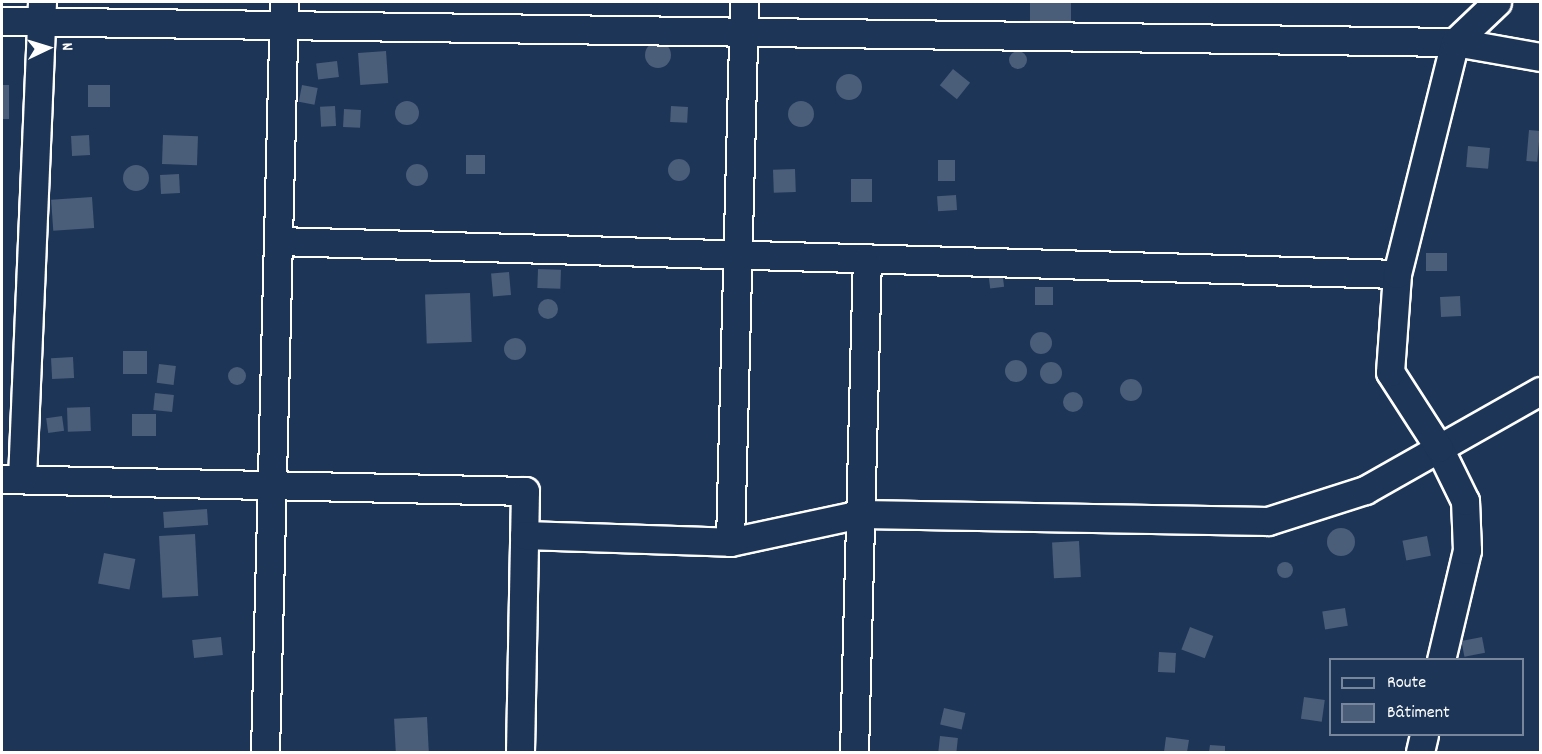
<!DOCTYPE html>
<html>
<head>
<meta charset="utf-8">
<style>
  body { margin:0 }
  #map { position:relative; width:1542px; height:754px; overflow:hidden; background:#1d3557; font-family:Dekko,sans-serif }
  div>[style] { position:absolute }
  .building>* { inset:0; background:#4a5d79; transform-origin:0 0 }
  .round { border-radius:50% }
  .roads { filter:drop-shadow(2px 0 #fff) drop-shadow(-2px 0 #fff) drop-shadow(0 2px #fff) drop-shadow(0 -2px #fff) }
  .minor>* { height:27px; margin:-13.5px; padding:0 13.5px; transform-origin:13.5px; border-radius:13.5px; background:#1d3557 }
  span { translate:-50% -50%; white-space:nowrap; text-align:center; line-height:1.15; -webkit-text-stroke:4.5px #1d3557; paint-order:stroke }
  .frame { position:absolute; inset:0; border:3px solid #fff; pointer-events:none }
  .legend { position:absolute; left:1329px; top:658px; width:195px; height:78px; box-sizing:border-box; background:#1d3557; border:2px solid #77869a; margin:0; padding:8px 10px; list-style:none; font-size:18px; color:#fff }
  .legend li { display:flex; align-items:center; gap:12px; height:30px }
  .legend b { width:30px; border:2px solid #77869a }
  .north { position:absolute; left:18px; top:18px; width:60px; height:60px; -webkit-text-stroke:4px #1d3557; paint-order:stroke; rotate:86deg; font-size:16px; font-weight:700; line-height:24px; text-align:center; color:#fff }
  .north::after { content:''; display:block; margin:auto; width:21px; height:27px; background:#fff; clip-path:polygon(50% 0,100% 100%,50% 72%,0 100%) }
</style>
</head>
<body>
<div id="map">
  <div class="building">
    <i style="left:1030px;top:2px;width:41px;height:23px"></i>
    <i class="round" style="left:645px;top:42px;width:26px;height:26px"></i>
    <i class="round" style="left:1009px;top:51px;width:18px;height:18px"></i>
    <i style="left:386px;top:51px;width:32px;height:28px;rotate:86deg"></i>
    <i style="left:337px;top:61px;width:16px;height:21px;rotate:83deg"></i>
    <i style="left:953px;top:69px;width:22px;height:21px;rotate:39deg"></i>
    <i class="round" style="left:836px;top:74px;width:26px;height:26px"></i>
    <i style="left:2px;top:85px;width:7px;height:34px"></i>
    <i style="left:88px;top:85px;width:22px;height:22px"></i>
    <i style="left:302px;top:85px;width:16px;height:17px;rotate:11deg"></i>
    <i class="round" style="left:788px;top:101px;width:26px;height:26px"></i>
    <i class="round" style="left:395px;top:101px;width:24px;height:24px"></i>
    <i style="left:335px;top:106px;width:20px;height:15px;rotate:87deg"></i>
    <i style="left:671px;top:106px;width:17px;height:16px;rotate:3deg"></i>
    <i style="left:344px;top:109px;width:17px;height:18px;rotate:3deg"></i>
    <i style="left:1529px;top:130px;width:11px;height:31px;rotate:5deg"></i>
    <i style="left:89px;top:135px;width:20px;height:18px;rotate:87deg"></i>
    <i style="left:163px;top:135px;width:35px;height:29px;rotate:2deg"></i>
    <i style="left:1468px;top:146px;width:22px;height:21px;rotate:5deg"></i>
    <i style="left:466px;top:155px;width:19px;height:19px"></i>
    <i class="round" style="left:668px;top:159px;width:22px;height:22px"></i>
    <i style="left:938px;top:160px;width:17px;height:21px"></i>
    <i class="round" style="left:406px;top:164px;width:22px;height:22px"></i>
    <i class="round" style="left:123px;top:165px;width:26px;height:26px"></i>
    <i style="left:795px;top:169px;width:23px;height:22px;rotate:88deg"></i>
    <i style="left:179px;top:174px;width:19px;height:19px;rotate:87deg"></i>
    <i style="left:851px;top:179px;width:21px;height:23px"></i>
    <i style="left:956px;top:195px;width:15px;height:19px;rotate:86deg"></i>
    <i style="left:92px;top:197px;width:31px;height:41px;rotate:86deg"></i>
    <i style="left:1447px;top:253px;width:18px;height:21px;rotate:90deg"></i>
    <i style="left:538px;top:269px;width:23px;height:19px;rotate:2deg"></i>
    <i style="left:1002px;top:270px;width:17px;height:14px;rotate:83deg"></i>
    <i style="left:509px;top:272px;width:23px;height:18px;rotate:85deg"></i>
    <i style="left:1035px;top:287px;width:18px;height:18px"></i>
    <i style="left:470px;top:293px;width:49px;height:45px;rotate:88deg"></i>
    <i style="left:1460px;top:296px;width:20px;height:20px;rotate:87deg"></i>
    <i class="round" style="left:538px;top:299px;width:20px;height:20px"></i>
    <i class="round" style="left:1030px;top:332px;width:22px;height:22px"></i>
    <i class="round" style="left:504px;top:338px;width:22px;height:22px"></i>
    <i style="left:147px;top:351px;width:23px;height:24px;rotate:90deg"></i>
    <i style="left:73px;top:357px;width:21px;height:22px;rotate:87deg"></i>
    <i class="round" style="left:1005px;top:360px;width:22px;height:22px"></i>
    <i class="round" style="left:1040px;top:362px;width:22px;height:22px"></i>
    <i style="left:159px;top:364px;width:17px;height:19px;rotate:7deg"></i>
    <i class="round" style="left:228px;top:367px;width:18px;height:18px"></i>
    <i class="round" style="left:1120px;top:379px;width:22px;height:22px"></i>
    <i class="round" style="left:1063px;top:392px;width:20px;height:20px"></i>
    <i style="left:155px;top:393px;width:19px;height:17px;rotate:6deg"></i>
    <i style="left:90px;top:407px;width:24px;height:23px;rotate:88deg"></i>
    <i style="left:156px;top:414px;width:22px;height:24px;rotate:90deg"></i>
    <i style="left:62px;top:416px;width:15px;height:16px;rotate:82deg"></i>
    <i style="left:207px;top:509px;width:16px;height:44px;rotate:86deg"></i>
    <i class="round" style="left:1327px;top:528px;width:28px;height:28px"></i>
    <i style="left:195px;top:534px;width:62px;height:36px;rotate:87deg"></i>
    <i style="left:1427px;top:536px;width:20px;height:25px;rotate:79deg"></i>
    <i style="left:1079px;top:541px;width:36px;height:27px;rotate:87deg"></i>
    <i style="left:104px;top:553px;width:32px;height:31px;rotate:11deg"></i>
    <i class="round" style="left:1277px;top:562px;width:16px;height:16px"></i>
    <i style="left:1345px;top:608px;width:18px;height:23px;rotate:81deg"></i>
    <i style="left:1190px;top:627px;width:25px;height:24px;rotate:21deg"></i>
    <i style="left:221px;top:637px;width:18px;height:29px;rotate:84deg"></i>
    <i style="left:1482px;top:637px;width:16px;height:21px;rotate:79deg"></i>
    <i style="left:1159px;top:652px;width:17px;height:20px;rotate:3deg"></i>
    <i style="left:1304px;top:697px;width:21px;height:22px;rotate:8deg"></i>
    <i style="left:944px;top:708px;width:22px;height:17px;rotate:13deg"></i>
    <i style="left:427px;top:717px;width:35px;height:33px;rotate:87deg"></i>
    <i style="left:940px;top:736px;width:18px;height:16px;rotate:6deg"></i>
    <i style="clip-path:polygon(1166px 737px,1189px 740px,1187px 752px,1164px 752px)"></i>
    <i style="clip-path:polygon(1210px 745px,1225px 746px,1225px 752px,1209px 752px)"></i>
  </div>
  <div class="roads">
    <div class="minor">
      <i style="left:2px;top:21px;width:1453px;rotate:0.83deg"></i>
      <i style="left:1455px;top:42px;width:86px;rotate:10deg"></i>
      <i style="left:278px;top:241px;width:1119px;rotate:1.69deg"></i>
      <i style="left:2px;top:479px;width:523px;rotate:1.31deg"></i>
      <i style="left:525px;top:491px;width:261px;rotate:91.1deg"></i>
      <i style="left:22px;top:479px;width:477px;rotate:-87.6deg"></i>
      <i style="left:524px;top:535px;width:206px;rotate:1.9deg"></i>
      <i style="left:730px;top:542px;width:134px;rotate:-12.1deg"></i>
      <i style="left:861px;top:514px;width:407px;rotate:1deg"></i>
      <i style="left:1268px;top:521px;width:102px;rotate:-17.7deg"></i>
      <i style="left:1365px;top:490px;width:201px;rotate:-29.5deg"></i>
      <i style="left:730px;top:542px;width:540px;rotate:-88.51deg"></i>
      <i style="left:1441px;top:660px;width:113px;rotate:-76.7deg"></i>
      <i style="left:1467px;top:550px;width:49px;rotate:-92.3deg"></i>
      <i style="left:1465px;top:501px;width:59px;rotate:-116.1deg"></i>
      <i style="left:1439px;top:448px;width:90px;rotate:-122.8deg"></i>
      <i style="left:1390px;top:372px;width:98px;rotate:-85.9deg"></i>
      <i style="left:1397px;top:274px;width:239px;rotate:-76deg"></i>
      <i style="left:1455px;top:42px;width:58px;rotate:-43.6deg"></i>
      <i style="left:265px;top:752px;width:750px;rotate:-88.55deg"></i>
      <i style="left:854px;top:752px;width:494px;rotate:-88.5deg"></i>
      <i style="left:1420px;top:752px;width:18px;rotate:-77deg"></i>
    </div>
  </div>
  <div class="frame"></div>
  <ul class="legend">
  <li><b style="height:8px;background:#1d3557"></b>Route</li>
  <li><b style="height:16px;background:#4a5d79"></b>Bâtiment</li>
  </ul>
  <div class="north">N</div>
</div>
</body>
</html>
